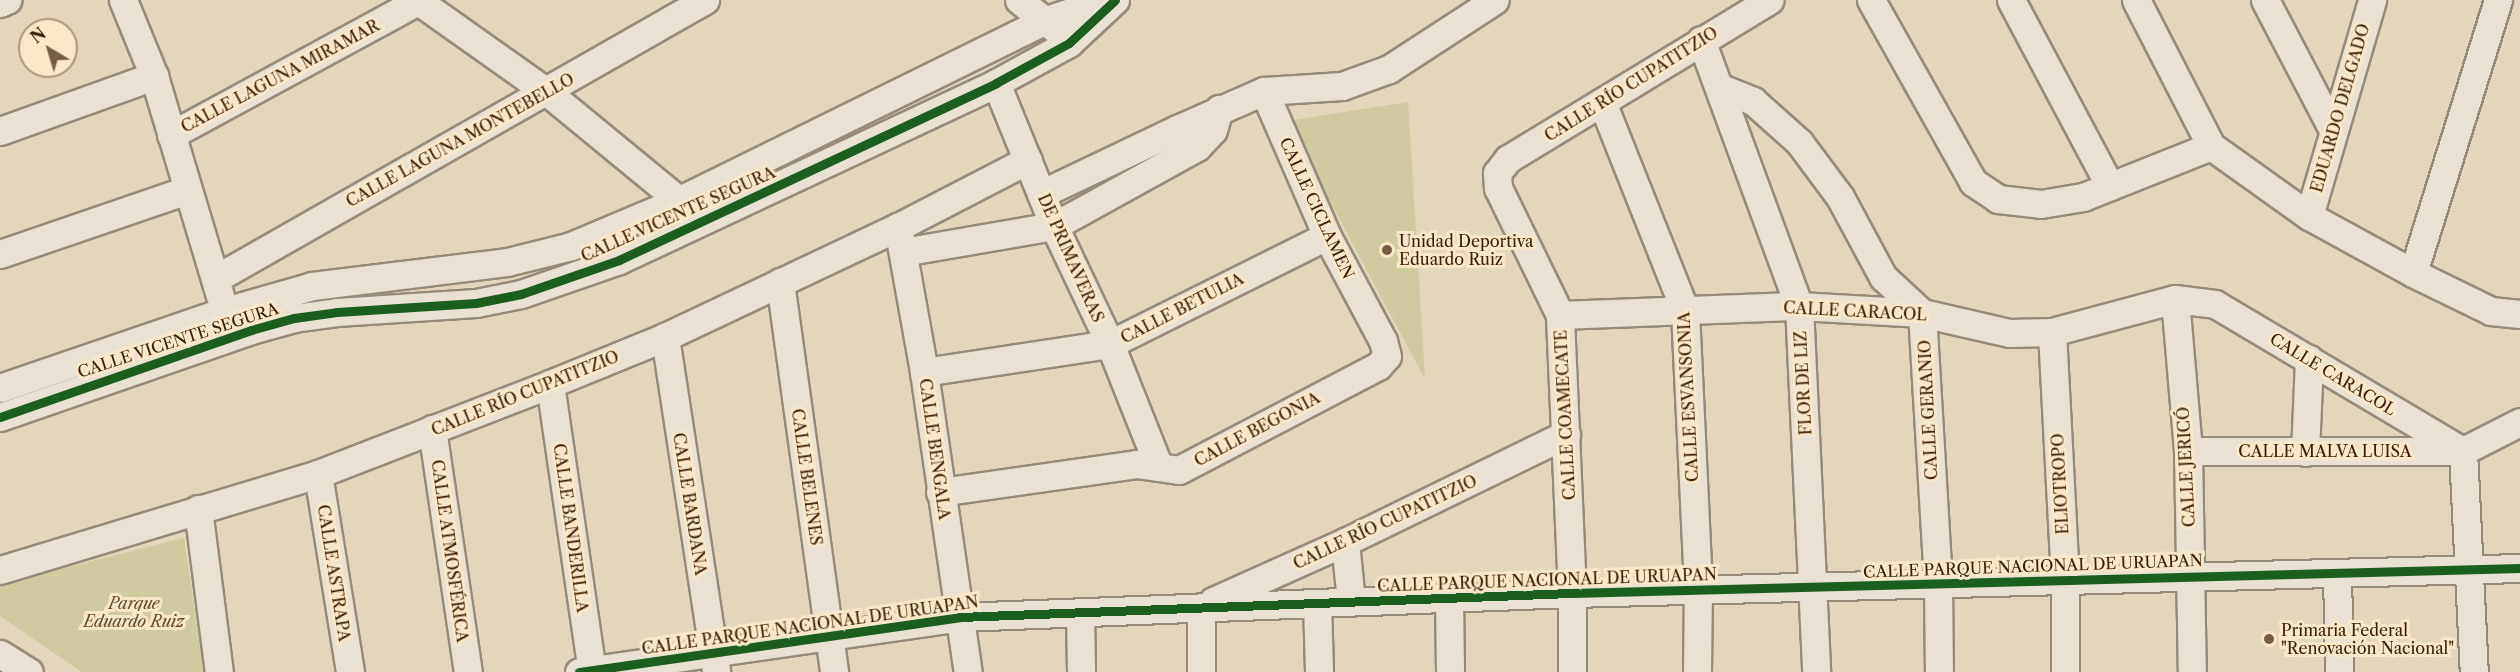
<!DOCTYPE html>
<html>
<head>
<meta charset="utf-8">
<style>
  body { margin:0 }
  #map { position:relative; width:2520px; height:672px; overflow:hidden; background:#e4d6bd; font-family:"Libre Caslon Text",serif }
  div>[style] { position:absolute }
  .green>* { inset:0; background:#cfcaa0 }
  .roads { filter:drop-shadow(2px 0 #968b7a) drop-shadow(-2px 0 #968b7a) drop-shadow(0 2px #968b7a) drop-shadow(0 -2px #968b7a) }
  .minor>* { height:27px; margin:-13.5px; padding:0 13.5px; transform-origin:13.5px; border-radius:13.5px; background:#e8e1d4 }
  .cycleway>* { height:9px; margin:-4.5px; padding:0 4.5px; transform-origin:4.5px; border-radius:4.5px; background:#1b5e20 }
  .dots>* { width:16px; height:16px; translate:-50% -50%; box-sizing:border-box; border:3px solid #f8e8c9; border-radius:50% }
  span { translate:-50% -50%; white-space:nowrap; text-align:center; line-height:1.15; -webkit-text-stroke:6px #f8e8c9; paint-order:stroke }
  .street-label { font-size:16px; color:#3c1c06 }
  .poi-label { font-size:16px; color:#3c1c06 }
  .left { translate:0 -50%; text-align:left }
  .park-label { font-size:16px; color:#634d2d; font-style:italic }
  .north { position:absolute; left:18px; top:18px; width:60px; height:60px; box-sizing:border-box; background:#f8e8c9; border:2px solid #ad967b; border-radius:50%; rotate:322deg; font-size:16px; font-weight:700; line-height:24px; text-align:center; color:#3c1c06 }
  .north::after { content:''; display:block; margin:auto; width:21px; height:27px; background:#775d46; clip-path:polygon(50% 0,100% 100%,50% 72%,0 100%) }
</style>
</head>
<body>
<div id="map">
  <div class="green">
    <i style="clip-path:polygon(1408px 102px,1425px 379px,1287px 121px)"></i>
    <i style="clip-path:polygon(184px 538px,204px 672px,82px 672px,0 616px,0 584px)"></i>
  </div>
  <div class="roads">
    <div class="minor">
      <i style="left:123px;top:0;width:82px;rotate:67.8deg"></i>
      <i style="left:154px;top:76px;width:230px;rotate:73.3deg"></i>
      <i style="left:417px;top:0;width:159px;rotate:35.3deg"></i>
      <i style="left:547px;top:92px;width:188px;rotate:39.4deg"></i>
      <i style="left:1019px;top:0;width:50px;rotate:38.5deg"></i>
      <i style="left:1871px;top:0;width:209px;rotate:60.7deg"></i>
      <i style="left:1973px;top:182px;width:30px;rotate:34deg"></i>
      <i style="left:1998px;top:199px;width:43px;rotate:6.6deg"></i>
      <i style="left:2041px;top:204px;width:43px;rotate:-9.5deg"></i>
      <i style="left:2083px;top:197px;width:138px;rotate:-21.7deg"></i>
      <i style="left:2211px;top:146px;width:120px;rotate:35.5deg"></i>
      <i style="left:2309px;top:216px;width:119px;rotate:28.7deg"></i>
      <i style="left:2413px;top:273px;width:87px;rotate:26deg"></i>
      <i style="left:2491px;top:311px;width:29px;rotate:6deg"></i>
      <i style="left:2011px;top:0;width:211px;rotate:62deg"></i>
      <i style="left:2136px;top:0;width:164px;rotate:62.8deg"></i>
      <i style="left:2265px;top:0;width:147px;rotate:62.4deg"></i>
      <i style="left:0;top:3px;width:8px;rotate:-23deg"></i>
      <i style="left:1701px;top:40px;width:283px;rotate:69.8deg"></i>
      <i style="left:1799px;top:306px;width:366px;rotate:87.3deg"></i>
      <i style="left:996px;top:83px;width:154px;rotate:67.9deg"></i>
      <i style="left:1054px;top:226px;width:131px;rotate:64.6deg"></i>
      <i style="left:1110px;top:344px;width:132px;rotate:68.3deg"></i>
      <i style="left:1721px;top:88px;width:35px;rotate:22deg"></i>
      <i style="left:1753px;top:101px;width:62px;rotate:41.7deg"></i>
      <i style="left:1799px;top:142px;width:69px;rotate:53.3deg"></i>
      <i style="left:1840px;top:197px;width:91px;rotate:61.7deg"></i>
      <i style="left:1883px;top:277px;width:53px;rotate:42.7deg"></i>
      <i style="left:1922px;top:313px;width:270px;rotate:86.6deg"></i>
      <i style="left:1938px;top:583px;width:89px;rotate:89.4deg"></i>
      <i style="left:1602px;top:102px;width:225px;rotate:68.3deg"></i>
      <i style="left:1685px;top:311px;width:278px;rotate:87.3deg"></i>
      <i style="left:1698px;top:589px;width:83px;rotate:90.7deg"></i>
      <i style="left:0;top:131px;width:164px;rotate:-19.7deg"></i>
      <i style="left:171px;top:135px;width:283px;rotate:-28.5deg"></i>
      <i style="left:1041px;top:194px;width:151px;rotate:-25.5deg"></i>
      <i style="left:1177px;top:129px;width:95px;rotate:-23.6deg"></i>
      <i style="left:1264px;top:91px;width:78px;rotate:-3.7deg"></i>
      <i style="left:1342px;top:86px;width:50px;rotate:-19.9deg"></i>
      <i style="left:1389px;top:69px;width:126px;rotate:-33.1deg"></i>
      <i style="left:2309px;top:216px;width:225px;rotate:-73.7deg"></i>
      <i style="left:898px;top:227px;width:147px;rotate:79.8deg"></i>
      <i style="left:924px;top:372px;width:303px;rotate:81.7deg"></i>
      <i style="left:903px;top:252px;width:153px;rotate:-9.8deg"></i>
      <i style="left:1054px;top:226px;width:163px;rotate:-28.9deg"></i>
      <i style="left:1197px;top:147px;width:23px;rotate:-47deg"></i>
      <i style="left:1213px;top:130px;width:22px;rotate:-74deg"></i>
      <i style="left:0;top:254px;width:198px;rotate:-18.9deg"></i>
      <i style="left:2413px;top:273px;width:286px;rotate:-72.7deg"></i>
      <i style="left:215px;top:279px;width:564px;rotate:-29.66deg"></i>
      <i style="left:780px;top:282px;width:394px;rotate:82.1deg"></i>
      <i style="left:2175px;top:299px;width:153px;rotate:85.1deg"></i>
      <i style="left:2188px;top:451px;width:221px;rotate:89deg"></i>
      <i style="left:1560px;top:315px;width:239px;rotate:-2.2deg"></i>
      <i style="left:1799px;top:306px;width:123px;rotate:3.3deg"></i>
      <i style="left:1922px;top:313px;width:89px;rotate:12.9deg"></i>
      <i style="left:2009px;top:333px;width:43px;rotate:-1.3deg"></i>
      <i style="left:2052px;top:332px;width:127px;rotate:-15deg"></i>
      <i style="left:2175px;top:299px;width:40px;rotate:7.1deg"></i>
      <i style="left:2215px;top:304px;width:288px;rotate:30.7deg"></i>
      <i style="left:2052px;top:332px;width:248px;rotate:87deg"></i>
      <i style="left:2065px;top:580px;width:92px;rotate:90deg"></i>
      <i style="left:665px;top:337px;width:339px;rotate:81.3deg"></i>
      <i style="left:924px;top:372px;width:188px;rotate:-8.6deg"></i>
      <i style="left:1110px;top:344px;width:242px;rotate:-26.5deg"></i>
      <i style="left:550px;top:384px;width:291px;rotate:81.7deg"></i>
      <i style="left:0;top:388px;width:238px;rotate:-18.9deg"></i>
      <i style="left:225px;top:311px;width:91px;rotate:-16deg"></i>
      <i style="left:312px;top:286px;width:196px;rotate:-7deg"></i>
      <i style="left:507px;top:262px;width:66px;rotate:-14deg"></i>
      <i style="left:571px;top:246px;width:118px;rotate:-22.9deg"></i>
      <i style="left:680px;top:200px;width:408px;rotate:-26.2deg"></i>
      <i style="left:1046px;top:20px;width:64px;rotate:-18.2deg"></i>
      <i style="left:0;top:417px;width:266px;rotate:-19.1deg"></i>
      <i style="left:251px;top:330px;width:45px;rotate:-15.6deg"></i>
      <i style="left:294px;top:318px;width:43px;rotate:-7.9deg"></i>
      <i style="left:337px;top:312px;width:139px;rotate:-3.7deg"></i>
      <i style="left:476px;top:303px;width:46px;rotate:-11.3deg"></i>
      <i style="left:521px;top:294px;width:104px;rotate:-19.1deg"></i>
      <i style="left:619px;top:260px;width:416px;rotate:-25.1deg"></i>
      <i style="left:996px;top:83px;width:83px;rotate:-28.7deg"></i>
      <i style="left:1069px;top:43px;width:63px;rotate:-43.1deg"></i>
      <i style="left:432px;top:429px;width:246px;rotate:81.6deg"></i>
      <i style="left:2188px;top:451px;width:275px"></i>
      <i style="left:2463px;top:451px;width:64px;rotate:-27deg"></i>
      <i style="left:2463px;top:451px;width:221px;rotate:87.2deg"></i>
      <i style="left:2305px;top:452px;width:93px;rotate:-87.5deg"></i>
      <i style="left:318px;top:474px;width:201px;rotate:80.8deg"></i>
      <i style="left:940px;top:492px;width:198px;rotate:-8.1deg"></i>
      <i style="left:1136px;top:464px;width:43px;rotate:7.9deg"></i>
      <i style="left:1179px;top:470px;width:225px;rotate:-27.6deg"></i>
      <i style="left:1378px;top:366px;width:13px;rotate:-48deg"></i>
      <i style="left:1387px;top:356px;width:16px;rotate:-105deg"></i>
      <i style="left:1383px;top:341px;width:119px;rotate:-118.1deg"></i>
      <i style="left:1327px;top:236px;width:158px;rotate:-113.5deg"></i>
      <i style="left:198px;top:509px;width:164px;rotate:82.7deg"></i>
      <i style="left:1345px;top:542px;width:59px;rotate:84.2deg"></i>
      <i style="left:0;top:570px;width:332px;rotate:-16.8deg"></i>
      <i style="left:318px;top:474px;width:249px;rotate:-21.2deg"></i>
      <i style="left:550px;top:384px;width:124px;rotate:-22.2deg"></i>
      <i style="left:665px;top:337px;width:258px;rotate:-25.3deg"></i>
      <i style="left:898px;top:227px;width:146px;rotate:-27.3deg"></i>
      <i style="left:2337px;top:573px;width:99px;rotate:88.8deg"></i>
      <i style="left:1449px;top:598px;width:74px;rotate:89.2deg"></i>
      <i style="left:1213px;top:601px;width:145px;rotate:-24.1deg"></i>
      <i style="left:1345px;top:542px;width:246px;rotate:-26deg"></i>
      <i style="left:1317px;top:603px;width:69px;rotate:88.3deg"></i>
      <i style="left:1080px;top:613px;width:59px;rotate:89deg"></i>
      <i style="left:0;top:654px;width:34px;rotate:32deg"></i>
      <i style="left:579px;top:672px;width:385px;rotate:-8.2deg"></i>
      <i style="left:960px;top:617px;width:612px;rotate:-2.25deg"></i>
      <i style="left:1572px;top:593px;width:948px;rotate:-1.51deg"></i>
      <i style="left:1201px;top:672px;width:65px;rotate:-90deg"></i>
      <i style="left:1572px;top:672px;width:79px;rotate:-90deg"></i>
      <i style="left:1572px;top:593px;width:278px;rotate:-92.5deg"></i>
      <i style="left:1560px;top:315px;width:141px;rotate:-116deg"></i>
      <i style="left:1498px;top:188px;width:15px;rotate:-94deg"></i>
      <i style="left:1497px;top:173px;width:18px;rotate:-52deg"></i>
      <i style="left:1508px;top:159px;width:306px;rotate:-31.3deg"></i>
    </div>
  </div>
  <div class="cycleway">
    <i style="left:0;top:417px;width:266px;rotate:-19.1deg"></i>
    <i style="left:251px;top:330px;width:45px;rotate:-15.6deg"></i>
    <i style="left:294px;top:318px;width:43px;rotate:-7.9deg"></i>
    <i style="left:337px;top:312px;width:139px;rotate:-3.7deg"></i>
    <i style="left:476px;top:303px;width:46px;rotate:-11.3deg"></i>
    <i style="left:521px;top:294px;width:104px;rotate:-19.1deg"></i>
    <i style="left:619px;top:260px;width:416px;rotate:-25.1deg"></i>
    <i style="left:996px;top:83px;width:83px;rotate:-28.7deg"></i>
    <i style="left:1069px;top:43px;width:63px;rotate:-43.1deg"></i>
    <i style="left:579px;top:672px;width:385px;rotate:-8.2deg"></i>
    <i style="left:960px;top:617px;width:612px;rotate:-2.25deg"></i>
    <i style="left:1572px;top:593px;width:948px;rotate:-1.51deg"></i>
  </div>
  <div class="dots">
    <i style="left:1387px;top:250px;background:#775d46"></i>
    <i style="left:2269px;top:639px;background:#775d46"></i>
  </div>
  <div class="street-label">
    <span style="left:280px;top:76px;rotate:-28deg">CALLE LAGUNA MIRAMAR</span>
    <span style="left:1631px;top:84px;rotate:-32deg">CALLE RÍO CUPATITZIO</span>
    <span style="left:2340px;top:108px;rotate:-74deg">EDUARDO DELGADO</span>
    <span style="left:460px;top:140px;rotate:-29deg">CALLE LAGUNA MONTEBELLO</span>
    <span style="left:1317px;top:208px;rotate:65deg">CALLE CICLAMEN</span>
    <span style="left:678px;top:214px;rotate:-24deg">CALLE VICENTE SEGURA</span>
    <span style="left:1071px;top:258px;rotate:66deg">DE PRIMAVERAS</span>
    <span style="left:1182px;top:308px;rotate:-27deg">CALLE BETULIA</span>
    <span style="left:1855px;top:311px;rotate:3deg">CALLE CARACOL</span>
    <span style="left:178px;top:340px;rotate:-18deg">CALLE VICENTE SEGURA</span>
    <span style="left:2333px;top:374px;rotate:31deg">CALLE CARACOL</span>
    <span style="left:1803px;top:383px;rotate:-93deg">FLOR DE LIZ</span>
    <span style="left:525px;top:393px;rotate:-22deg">CALLE RÍO CUPATITZIO</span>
    <span style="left:1688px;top:397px;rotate:-93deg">CALLE ESVANSONIA</span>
    <span style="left:1928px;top:410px;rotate:-93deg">CALLE GERANIO</span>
    <span style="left:1565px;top:415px;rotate:-93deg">CALLE COAMECATE</span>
    <span style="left:1257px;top:429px;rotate:-28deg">CALLE BEGONIA</span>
    <span style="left:935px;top:449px;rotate:82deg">CALLE BENGALA</span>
    <span style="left:2325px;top:451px">CALLE MALVA LUISA</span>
    <span style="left:2186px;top:467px;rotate:-93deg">CALLE JERICÓ</span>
    <span style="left:807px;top:477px;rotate:82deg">CALLE BELENES</span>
    <span style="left:2060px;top:484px;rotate:-93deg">ELIOTROPO</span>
    <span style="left:690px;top:504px;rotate:81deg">CALLE BARDANA</span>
    <span style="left:1385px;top:522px;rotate:-25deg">CALLE RÍO CUPATITZIO</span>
    <span style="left:571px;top:528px;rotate:82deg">CALLE BANDERILLA</span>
    <span style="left:450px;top:551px;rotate:82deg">CALLE ATMOSFÉRICA</span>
    <span style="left:2033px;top:566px;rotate:-2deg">CALLE PARQUE NACIONAL DE URUAPAN</span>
    <span style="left:334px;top:573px;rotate:81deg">CALLE ASTRAPA</span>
    <span style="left:1547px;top:580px;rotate:-2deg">CALLE PARQUE NACIONAL DE URUAPAN</span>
    <span style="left:810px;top:625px;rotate:-8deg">CALLE PARQUE NACIONAL DE URUAPAN</span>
  </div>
  <div class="poi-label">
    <span class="left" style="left:1399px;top:250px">Unidad Deportiva<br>Eduardo Ruiz</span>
    <span class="left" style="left:2281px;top:639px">Primaria Federal<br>"Renovación Nacional"</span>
  </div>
  <div class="park-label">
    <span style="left:134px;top:612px">Parque<br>Eduardo Ruiz</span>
  </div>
  <div class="north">N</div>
</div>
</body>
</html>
